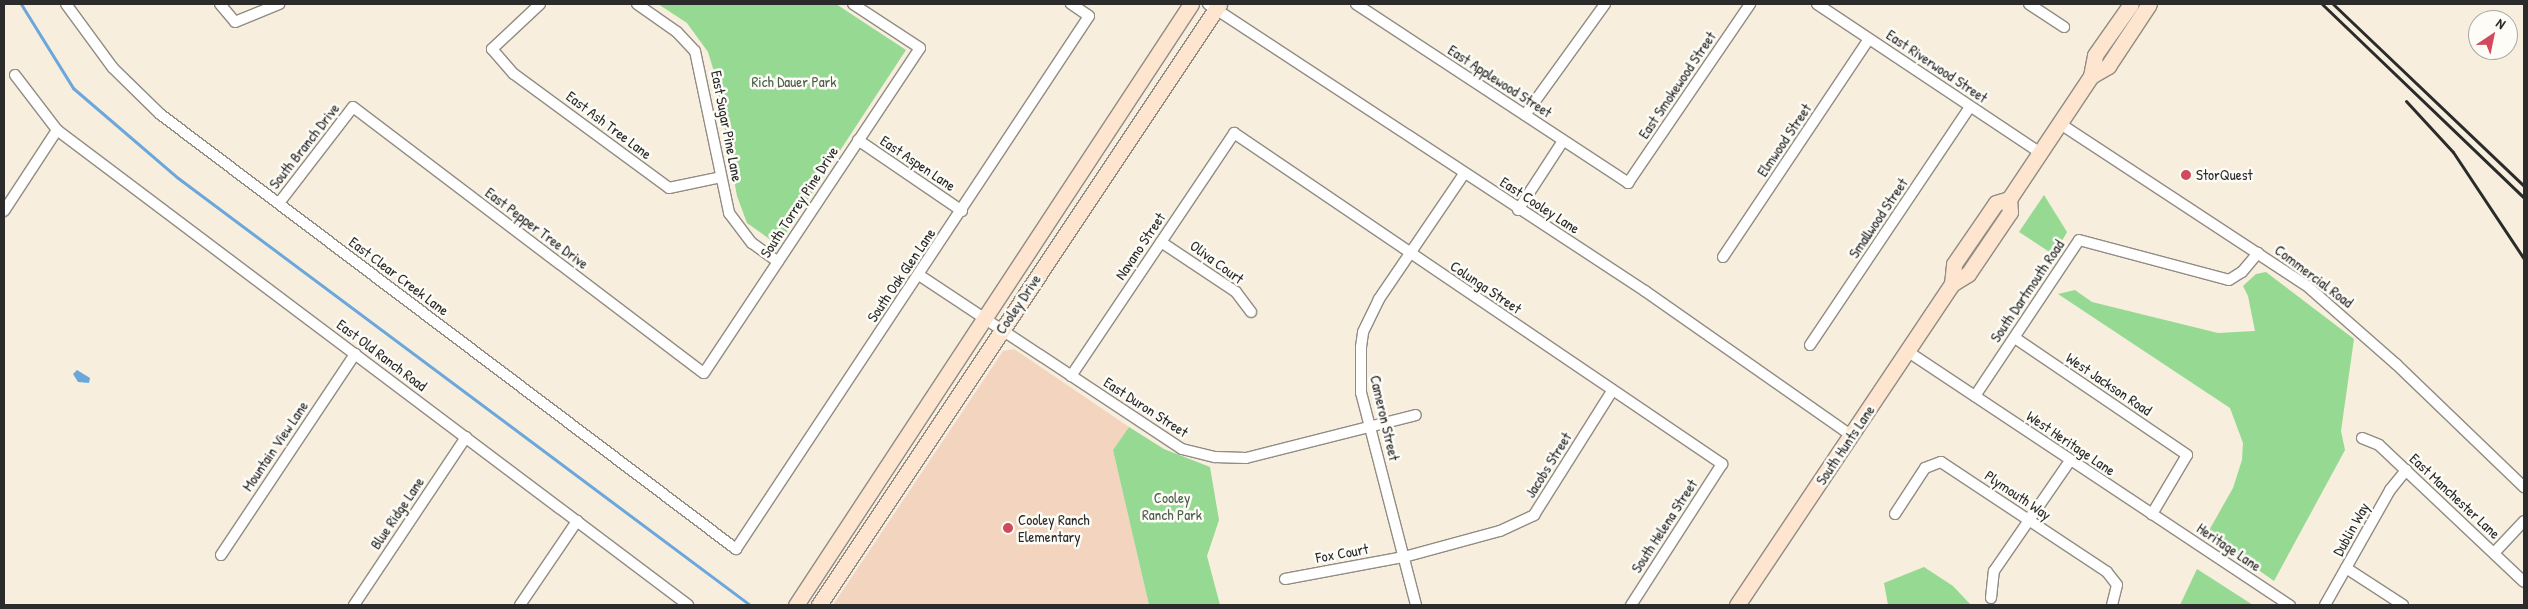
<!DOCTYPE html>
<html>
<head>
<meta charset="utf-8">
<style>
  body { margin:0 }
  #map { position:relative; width:2528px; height:609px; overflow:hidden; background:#f7eedd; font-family:"Patrick Hand",sans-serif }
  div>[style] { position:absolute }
  .built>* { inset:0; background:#f3d4bf }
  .green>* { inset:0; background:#95d992 }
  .water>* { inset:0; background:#6ba7dc }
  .stream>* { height:3px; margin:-1.5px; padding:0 1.5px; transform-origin:1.5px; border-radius:1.5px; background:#6ba7dc }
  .roads { filter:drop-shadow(1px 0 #918c84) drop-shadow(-1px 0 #918c84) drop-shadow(0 1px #918c84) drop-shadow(0 -1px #918c84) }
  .street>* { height:10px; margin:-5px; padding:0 5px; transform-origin:5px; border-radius:5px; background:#fff }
  .secondary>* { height:15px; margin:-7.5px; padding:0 7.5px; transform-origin:7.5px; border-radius:7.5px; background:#fde5d0 }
  .rail>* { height:3px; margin:-1.5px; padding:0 1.5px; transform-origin:1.5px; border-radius:1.5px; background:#2b2b2b }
  .dots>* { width:14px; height:14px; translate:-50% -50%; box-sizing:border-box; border:2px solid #fdfcf7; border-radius:50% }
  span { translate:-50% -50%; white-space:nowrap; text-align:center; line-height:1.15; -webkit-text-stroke:5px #fdfcf7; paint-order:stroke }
  .street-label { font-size:15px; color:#2b2b2b }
  .park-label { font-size:15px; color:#4b5f4a }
  .poi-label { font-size:15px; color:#2b2b2b }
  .left { translate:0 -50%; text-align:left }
  .frame { position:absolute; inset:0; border:5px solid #2b2b2b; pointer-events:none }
  .north { position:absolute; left:2468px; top:10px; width:50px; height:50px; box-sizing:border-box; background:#fdfcf7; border:1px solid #a9a8a5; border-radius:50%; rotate:34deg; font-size:14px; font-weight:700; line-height:20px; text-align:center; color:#2b2b2b }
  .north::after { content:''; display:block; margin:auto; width:18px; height:22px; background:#d1495b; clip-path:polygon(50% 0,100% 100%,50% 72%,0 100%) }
</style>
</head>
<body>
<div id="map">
  <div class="built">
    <i style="clip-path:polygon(1014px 349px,1129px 427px,1113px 450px,1149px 605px,833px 605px,1003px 351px)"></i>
  </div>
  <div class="green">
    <i style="clip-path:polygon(658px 4px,836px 4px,906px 50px,778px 245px,747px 223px,737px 196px,715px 75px,708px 52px,687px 23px)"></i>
    <i style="clip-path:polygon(2044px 195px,2067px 232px,2054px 255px,2019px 232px)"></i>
    <i style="clip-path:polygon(2266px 272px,2354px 339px,2341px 431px,2345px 450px,2274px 581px,2207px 534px,2233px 488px,2242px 460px,2243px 443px,2230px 408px,2058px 294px,2075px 290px,2092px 302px,2218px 333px,2255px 331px,2248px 296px,2243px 286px,2256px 274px)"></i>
    <i style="clip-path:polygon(1129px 427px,1164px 449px,1210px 467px,1219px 520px,1207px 556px,1220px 605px,1149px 605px,1113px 450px)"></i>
    <i style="clip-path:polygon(1924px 567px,1953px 586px,1971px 605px,1888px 605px,1884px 583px)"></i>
    <i style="clip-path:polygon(2197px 569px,2253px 605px,2180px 605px)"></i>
  </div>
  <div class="water">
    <i style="clip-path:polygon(77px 370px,90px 378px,89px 383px,78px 382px,73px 374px)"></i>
  </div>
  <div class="stream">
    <i style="left:21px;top:4px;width:99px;rotate:58.2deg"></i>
    <i style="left:73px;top:88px;width:138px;rotate:40.6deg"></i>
    <i style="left:178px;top:178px;width:714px;rotate:36.74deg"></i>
  </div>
  <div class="roads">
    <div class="street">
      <i style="left:66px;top:4px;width:79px;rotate:53.7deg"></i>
      <i style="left:113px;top:68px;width:66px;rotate:44.4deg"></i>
      <i style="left:160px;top:114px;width:722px;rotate:37.06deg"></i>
      <i style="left:736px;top:549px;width:639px;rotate:-56.48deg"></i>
      <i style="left:1089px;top:16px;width:22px;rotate:-146deg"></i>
      <i style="left:220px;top:4px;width:23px;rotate:50deg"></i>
      <i style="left:235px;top:22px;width:48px;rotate:-22.2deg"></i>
      <i style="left:540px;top:4px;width:66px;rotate:136.8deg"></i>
      <i style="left:492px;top:49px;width:33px;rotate:49deg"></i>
      <i style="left:514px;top:74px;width:192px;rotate:36.3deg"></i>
      <i style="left:669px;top:188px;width:53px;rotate:-11.9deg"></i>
      <i style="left:637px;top:4px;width:49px;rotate:35deg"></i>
      <i style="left:677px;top:32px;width:26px;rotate:47deg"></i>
      <i style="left:695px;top:51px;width:166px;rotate:78.1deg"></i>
      <i style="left:729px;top:213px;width:38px;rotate:53deg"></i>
      <i style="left:752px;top:243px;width:32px;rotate:36deg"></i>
      <i style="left:1208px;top:4px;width:523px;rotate:33.29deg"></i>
      <i style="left:1645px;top:291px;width:253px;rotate:35deg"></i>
      <i style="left:1356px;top:4px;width:326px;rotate:33.3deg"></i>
      <i style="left:1628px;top:183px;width:217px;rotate:-55.7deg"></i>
      <i style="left:1817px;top:4px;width:268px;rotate:33.7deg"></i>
      <i style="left:2029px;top:4px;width:42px;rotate:33.3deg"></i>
      <i style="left:15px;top:75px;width:69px;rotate:52.6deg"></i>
      <i style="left:57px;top:130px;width:790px;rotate:36.97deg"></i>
      <i style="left:1525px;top:115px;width:137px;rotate:-54.2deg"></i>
      <i style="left:2059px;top:123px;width:295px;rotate:33.3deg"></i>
      <i style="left:2306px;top:285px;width:120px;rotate:41.3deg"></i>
      <i style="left:2396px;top:364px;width:178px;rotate:43.9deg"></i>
      <i style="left:858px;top:140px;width:126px;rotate:34.3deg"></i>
      <i style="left:279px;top:203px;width:121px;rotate:-52.4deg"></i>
      <i style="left:353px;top:107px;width:440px;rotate:37.2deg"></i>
      <i style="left:704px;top:373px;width:390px;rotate:-56.4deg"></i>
      <i style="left:920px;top:48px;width:80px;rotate:-146.7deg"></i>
      <i style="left:1518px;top:210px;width:82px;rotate:-56.9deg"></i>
      <i style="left:4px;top:211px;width:97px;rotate:-56.8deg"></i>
      <i style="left:1161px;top:242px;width:90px;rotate:33.7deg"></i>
      <i style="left:1236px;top:292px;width:25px;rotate:53deg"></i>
      <i style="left:1723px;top:257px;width:262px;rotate:-56.2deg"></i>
      <i style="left:919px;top:275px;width:315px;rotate:33.5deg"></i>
      <i style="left:1182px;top:449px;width:34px;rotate:14deg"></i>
      <i style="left:1215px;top:457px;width:31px;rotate:2deg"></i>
      <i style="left:1246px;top:458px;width:175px;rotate:-14.2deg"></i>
      <i style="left:2015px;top:338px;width:208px;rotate:34.2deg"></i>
      <i style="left:2187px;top:455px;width:69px;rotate:120.7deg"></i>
      <i style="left:1810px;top:345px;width:287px;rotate:-56.1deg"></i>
      <i style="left:1907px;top:351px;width:460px;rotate:33.6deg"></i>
      <i style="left:1071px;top:376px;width:293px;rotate:-56.1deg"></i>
      <i style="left:1234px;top:133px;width:590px;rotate:34.15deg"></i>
      <i style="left:1722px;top:464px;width:168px;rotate:122.8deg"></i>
      <i style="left:1975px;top:396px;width:187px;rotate:-56.3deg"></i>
      <i style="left:2079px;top:240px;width:155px;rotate:14.9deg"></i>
      <i style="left:2229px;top:280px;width:15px;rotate:-32deg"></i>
      <i style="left:2242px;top:272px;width:25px;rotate:-50deg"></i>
      <i style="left:2362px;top:438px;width:18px;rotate:22deg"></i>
      <i style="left:2379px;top:445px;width:199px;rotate:43.4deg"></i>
      <i style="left:1895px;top:514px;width:55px;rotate:-56.9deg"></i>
      <i style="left:1925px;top:468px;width:17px;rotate:-21deg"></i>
      <i style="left:1941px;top:462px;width:199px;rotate:33.5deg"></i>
      <i style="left:2107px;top:572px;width:16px;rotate:52deg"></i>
      <i style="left:2117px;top:585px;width:21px;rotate:104deg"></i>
      <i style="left:2494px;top:553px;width:44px;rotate:-46.8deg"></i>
      <i style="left:221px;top:555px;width:242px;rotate:-56.3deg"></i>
      <i style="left:2346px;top:568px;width:68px;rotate:33deg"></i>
      <i style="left:1285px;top:579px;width:121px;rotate:-10.5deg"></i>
      <i style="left:1404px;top:557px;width:99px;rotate:-15.2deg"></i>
      <i style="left:1500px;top:531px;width:38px;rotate:-25deg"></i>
      <i style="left:1534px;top:515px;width:146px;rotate:-57.8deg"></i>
      <i style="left:1991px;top:598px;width:27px;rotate:-84deg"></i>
      <i style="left:1994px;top:571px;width:134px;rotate:-55.4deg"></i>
      <i style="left:354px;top:605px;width:202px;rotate:-56.3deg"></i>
      <i style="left:520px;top:605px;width:102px;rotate:-55.8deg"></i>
      <i style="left:1416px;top:605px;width:219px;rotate:-104.5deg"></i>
      <i style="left:1361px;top:393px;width:46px;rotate:-90deg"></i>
      <i style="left:1361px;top:347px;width:15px;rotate:-82deg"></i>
      <i style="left:1363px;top:332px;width:37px;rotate:-64deg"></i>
      <i style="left:1379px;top:299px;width:151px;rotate:-55.8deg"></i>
      <i style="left:2325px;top:605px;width:132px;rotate:-60.5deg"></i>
      <i style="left:2390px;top:490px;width:26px;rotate:-51deg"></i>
    </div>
    <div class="secondary">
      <i style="left:2091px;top:76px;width:20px;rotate:-30deg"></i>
      <i style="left:2108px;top:66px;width:74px;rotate:-56.5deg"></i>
      <i style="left:1952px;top:284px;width:20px;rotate:-84deg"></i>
      <i style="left:1954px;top:264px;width:74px;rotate:-55.5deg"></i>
      <i style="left:1996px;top:203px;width:14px;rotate:-17deg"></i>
      <i style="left:796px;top:605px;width:719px;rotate:-56.69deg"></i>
      <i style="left:819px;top:605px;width:722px;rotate:-56.35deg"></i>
      <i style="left:1737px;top:605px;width:386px;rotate:-56.2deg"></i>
      <i style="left:1952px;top:284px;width:19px;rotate:-32deg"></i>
      <i style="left:1968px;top:274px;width:75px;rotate:-55.9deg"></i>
      <i style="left:2010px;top:212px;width:13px;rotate:-94deg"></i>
      <i style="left:2009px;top:199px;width:148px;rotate:-56.3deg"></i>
      <i style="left:2091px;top:76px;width:21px;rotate:-79deg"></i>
      <i style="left:2095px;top:55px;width:62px;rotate:-54.8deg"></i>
    </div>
  </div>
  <div class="rail">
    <i style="left:2322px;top:4px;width:280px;rotate:43.8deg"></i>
    <i style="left:2333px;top:4px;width:264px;rotate:43.6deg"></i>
    <i style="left:2406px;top:101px;width:69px;rotate:47.3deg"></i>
    <i style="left:2453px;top:152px;width:128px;rotate:56.4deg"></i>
  </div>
  <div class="dots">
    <i style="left:2186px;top:175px;background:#d1495b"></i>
    <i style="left:1008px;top:528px;background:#d1495b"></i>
  </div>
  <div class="street-label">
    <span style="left:1937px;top:66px;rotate:34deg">East Riverwood Street</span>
    <span style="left:1500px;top:81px;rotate:33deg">East Applewood Street</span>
    <span style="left:1677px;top:85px;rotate:-56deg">East Smokewood Street</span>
    <span style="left:609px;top:125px;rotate:37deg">East Ash Tree Lane</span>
    <span style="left:727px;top:126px;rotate:79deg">East Sugar Pine Lane</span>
    <span style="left:1784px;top:140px;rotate:-56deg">Elmwood Street</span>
    <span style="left:304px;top:146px;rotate:-52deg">South Branch Drive</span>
    <span style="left:918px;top:163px;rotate:34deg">East Aspen Lane</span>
    <span style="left:799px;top:202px;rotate:-57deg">South Torrey Pine Drive</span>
    <span style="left:1540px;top:205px;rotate:33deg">East Cooley Lane</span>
    <span style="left:1878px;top:218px;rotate:-56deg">Smallwood Street</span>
    <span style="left:537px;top:228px;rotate:37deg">East Pepper Tree Drive</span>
    <span style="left:1140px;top:246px;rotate:-56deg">Navano Street</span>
    <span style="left:1217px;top:262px;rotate:36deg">Oliva Court</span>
    <span style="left:901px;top:275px;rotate:-56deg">South Oak Glen Lane</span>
    <span style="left:399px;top:276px;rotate:37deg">East Clear Creek Lane</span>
    <span style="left:2314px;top:276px;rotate:37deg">Commercial Road</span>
    <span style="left:1486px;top:287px;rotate:34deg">Colunga Street</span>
    <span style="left:2027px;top:291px;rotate:-56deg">South Dartmouth Road</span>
    <span style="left:1018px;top:304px;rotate:-56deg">Cooley Drive</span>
    <span style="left:382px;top:355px;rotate:37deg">East Old Ranch Road</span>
    <span style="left:2109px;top:384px;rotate:34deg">West Jackson Road</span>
    <span style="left:1146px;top:407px;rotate:33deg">East Duron Street</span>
    <span style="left:1385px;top:418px;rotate:77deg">Cameron Street</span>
    <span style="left:2071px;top:443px;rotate:34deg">West Heritage Lane</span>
    <span style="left:1845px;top:445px;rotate:-56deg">South Hunts Lane</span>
    <span style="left:275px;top:446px;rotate:-56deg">Mountain View Lane</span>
    <span style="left:1548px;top:465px;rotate:-58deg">Jacobs Street</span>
    <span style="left:2018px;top:495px;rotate:34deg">Plymouth Way</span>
    <span style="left:2455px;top:496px;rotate:43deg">East Manchester Lane</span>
    <span style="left:397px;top:513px;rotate:-56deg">Blue Ridge Lane</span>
    <span style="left:1664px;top:526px;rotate:-57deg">South Helena Street</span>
    <span style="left:2351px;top:529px;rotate:-61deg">Dublin Way</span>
    <span style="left:2229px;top:547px;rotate:34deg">Heritage Lane</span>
    <span style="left:1342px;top:553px;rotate:-10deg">Fox Court</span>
  </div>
  <div class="park-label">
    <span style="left:794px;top:82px">Rich Dauer Park</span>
    <span style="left:1172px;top:506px">Cooley<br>Ranch Park</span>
  </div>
  <div class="poi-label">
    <span class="left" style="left:2196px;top:175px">StorQuest</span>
    <span class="left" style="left:1018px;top:528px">Cooley Ranch<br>Elementary</span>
  </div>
  <div class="frame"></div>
  <div class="north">N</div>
</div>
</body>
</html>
